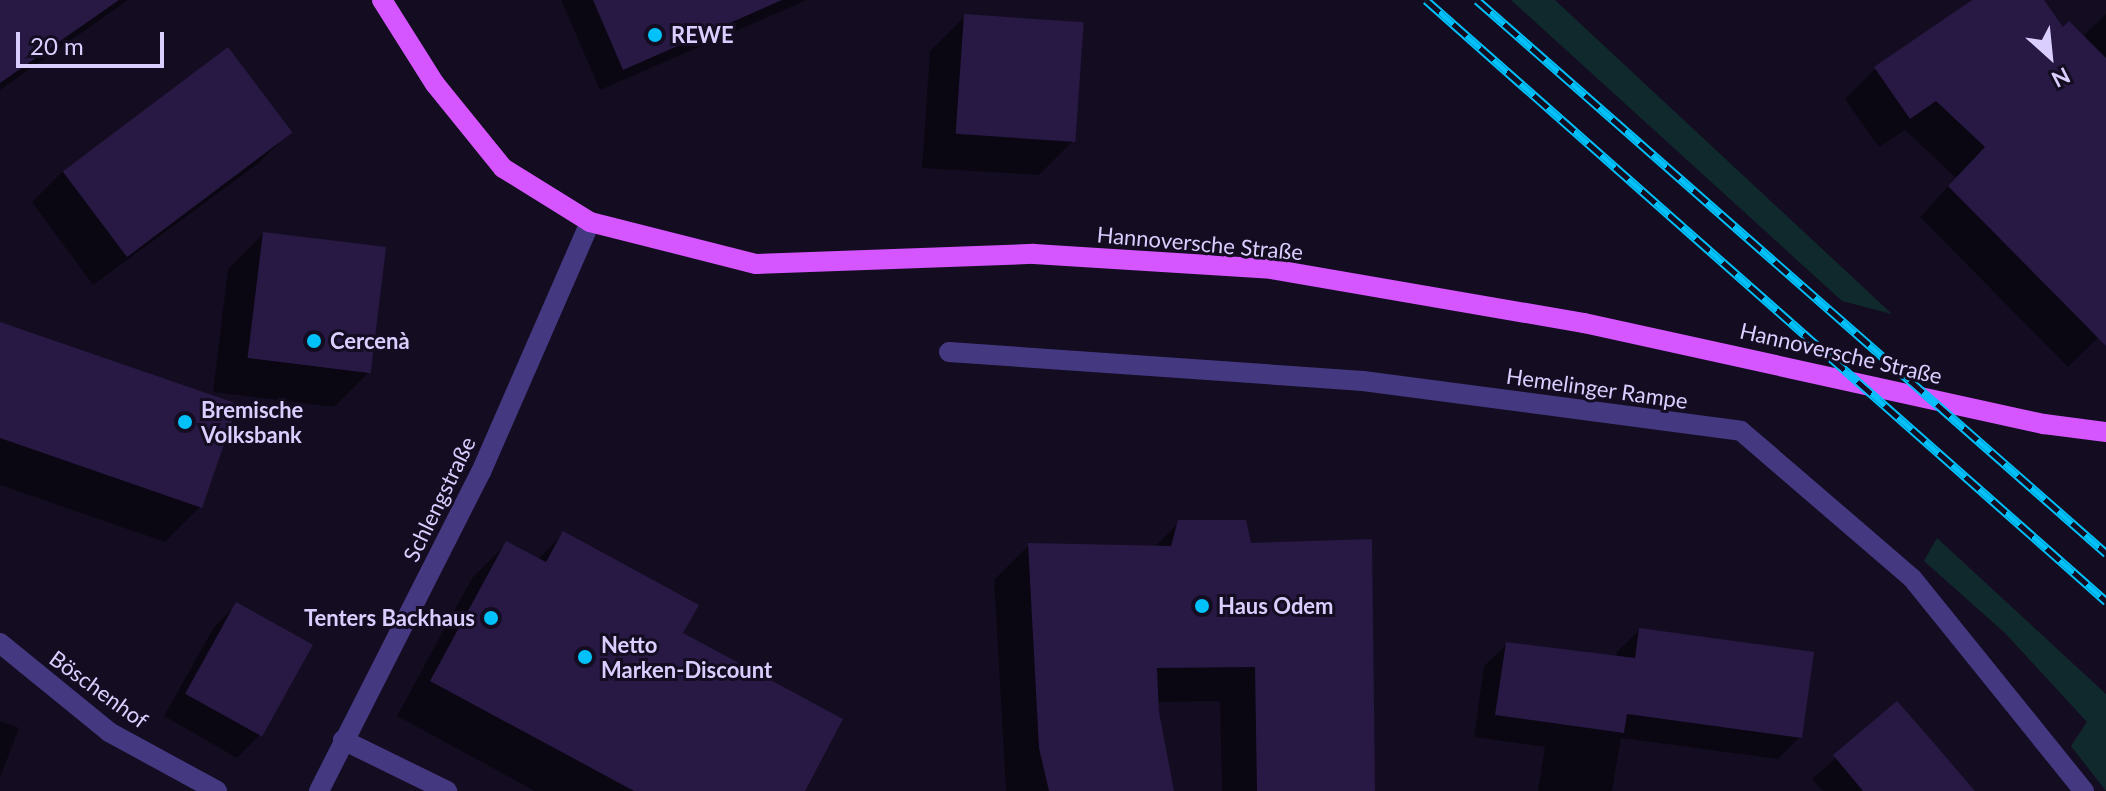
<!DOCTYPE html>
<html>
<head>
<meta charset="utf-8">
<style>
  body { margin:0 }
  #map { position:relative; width:2106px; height:791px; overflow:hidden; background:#140d22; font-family:Lato,sans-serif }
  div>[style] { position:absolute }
  .green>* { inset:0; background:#10292c }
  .shadow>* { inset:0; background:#0007 }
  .building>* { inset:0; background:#271943; transform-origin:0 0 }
  .minor>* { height:20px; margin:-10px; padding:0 10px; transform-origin:10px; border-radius:10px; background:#443881 }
  .major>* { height:20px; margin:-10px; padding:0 10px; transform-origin:10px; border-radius:10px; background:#d555ff }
  .rail>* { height:9px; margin-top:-4.5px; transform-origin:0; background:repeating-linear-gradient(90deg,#140d22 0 18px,#00c1f9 0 36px); box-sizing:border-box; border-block:2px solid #00c1f9 }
  .dots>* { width:22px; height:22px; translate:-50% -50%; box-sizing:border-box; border:4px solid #140d22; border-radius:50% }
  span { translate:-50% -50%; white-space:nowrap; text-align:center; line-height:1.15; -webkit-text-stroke:6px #140d22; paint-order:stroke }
  .poi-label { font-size:22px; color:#daceff; font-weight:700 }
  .left { translate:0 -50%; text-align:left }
  .right { translate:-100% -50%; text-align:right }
  .street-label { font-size:22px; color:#daceff }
  .north { position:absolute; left:2010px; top:16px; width:80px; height:80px; -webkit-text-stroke:6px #140d22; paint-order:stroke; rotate:153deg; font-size:22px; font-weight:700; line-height:32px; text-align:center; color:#daceff }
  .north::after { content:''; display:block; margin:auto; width:28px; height:36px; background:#daceff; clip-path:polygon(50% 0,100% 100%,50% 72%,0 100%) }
  .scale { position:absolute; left:16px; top:32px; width:148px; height:36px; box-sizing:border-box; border:4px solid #daceff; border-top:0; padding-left:10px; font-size:24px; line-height:28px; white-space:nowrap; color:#daceff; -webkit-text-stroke:6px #140d22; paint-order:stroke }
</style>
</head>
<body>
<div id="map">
  <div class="green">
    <i style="clip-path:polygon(1511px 0,1555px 0,1892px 314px,1842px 301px)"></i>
    <i style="clip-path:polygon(1937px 538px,2106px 694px,2106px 791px,2071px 746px,2087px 722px,2005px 633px,1924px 561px)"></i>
  </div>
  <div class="shadow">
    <i style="clip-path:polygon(0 0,128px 0,0 90px)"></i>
    <i style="clip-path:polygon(561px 0,807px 0,600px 90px)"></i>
    <i style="clip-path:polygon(1975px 0,2041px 0,2063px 30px,2082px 37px,2106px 14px,2106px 330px,2068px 367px,1920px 217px,1956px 178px,1905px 130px,1879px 147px,1845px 99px,1875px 69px)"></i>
    <i style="clip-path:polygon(965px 16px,1074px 140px,1039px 175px,922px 168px,930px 51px)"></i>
    <i style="clip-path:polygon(228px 50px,289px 133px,259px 163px,93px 285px,32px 202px,62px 172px)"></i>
    <i style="clip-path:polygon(263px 234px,369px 372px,334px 407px,213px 392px,228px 269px)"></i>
    <i style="clip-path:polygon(0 330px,200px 507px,165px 542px,0 485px)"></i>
    <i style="clip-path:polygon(1179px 522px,1250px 545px,1373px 791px,1222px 791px,1220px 701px,1156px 702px,1172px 791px,1006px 791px,994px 580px,1029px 545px,1154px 548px)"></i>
    <i style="clip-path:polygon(563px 534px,681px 634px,802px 791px,535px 791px,397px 716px,472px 578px,507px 543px,537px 560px)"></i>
    <i style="clip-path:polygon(236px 605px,259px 736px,237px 758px,164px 716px,214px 627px)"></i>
    <i style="clip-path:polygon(1639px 630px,1800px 737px,1778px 759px,1621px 738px,1612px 791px,1538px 791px,1545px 747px,1474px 737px,1484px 666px,1507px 644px,1616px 658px,1617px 652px)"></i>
    <i style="clip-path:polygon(1897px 703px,1972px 791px,1823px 791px,1812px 779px)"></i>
    <i style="clip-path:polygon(0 721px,19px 728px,0 778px)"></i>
  </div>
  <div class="building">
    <i style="clip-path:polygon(0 0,119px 0,0 83px)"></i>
    <i style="clip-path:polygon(593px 0,782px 0,623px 70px)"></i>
    <i style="clip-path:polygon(1972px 0,2044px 0,2063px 27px,2069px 21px,2106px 58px,2106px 346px,1948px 186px,1985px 147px,1936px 101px,1910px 119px,1874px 67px)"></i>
    <i style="left:964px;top:14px;width:120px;height:120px;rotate:4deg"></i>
    <i style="left:228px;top:47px;width:107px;height:207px;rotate:53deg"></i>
    <i style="left:263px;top:232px;width:124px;height:127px;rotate:7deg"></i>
    <i style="clip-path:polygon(0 322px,238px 404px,202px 508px,0 438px)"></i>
    <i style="clip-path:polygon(1178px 520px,1246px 520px,1251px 543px,1372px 539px,1375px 791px,1257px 791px,1255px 667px,1157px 668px,1159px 712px,1174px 791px,1049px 791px,1039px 748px,1028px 543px,1171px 546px)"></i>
    <i style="clip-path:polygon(563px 531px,699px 605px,683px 633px,843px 719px,805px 791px,634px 791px,430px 681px,506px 541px,546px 562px)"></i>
    <i style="left:236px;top:602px;width:88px;height:105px;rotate:29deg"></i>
    <i style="clip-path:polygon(1639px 628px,1814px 652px,1802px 738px,1627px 714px,1624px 733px,1495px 715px,1506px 642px,1635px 658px)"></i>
    <i style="clip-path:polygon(1897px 701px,1926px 734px,1975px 791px,1863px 791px,1833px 755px)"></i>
  </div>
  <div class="minor">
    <i style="left:949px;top:352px;width:415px;rotate:4deg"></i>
    <i style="left:1363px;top:381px;width:381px;rotate:7.5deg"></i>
    <i style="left:1741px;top:431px;width:225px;rotate:40.7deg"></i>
    <i style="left:1912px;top:578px;width:274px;rotate:51.1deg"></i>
    <i style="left:0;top:643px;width:141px;rotate:39.2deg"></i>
    <i style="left:109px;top:732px;width:123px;rotate:28.6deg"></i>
    <i style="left:343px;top:740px;width:116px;rotate:26.1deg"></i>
    <i style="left:319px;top:791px;width:358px;rotate:-63.1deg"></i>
    <i style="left:481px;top:472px;width:273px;rotate:-66.4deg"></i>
  </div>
  <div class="major">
    <i style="left:382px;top:0;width:99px;rotate:57.8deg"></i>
    <i style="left:435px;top:84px;width:108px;rotate:51deg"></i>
    <i style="left:503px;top:168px;width:102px;rotate:31.8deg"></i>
    <i style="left:590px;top:222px;width:171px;rotate:14.2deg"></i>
    <i style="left:756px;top:264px;width:278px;rotate:-2.1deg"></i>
    <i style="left:1034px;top:254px;width:237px;rotate:3.6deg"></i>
    <i style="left:1271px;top:269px;width:318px;rotate:9.8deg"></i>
    <i style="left:1584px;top:323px;width:471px;rotate:12.4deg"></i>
    <i style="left:2044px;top:424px;width:63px;rotate:7.4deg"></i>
  </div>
  <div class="rail">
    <i style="left:1426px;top:0;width:908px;rotate:41.47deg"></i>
    <i style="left:1477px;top:0;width:838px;rotate:41.32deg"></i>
  </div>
  <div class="dots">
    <i style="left:655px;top:35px;background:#00c1f9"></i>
    <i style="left:314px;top:341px;background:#00c1f9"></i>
    <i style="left:185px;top:422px;background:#00c1f9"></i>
    <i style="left:1202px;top:606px;background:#00c1f9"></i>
    <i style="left:491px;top:618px;background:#00c1f9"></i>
    <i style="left:585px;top:657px;background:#00c1f9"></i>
  </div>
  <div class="poi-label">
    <span class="left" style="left:671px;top:35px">REWE</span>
    <span class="left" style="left:330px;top:341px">Cercenà</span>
    <span class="left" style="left:201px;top:422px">Bremische<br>Volksbank</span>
    <span class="left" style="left:1218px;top:606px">Haus Odem</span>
    <span class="right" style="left:475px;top:618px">Tenters Backhaus</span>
    <span class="left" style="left:601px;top:657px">Netto<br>Marken-Discount</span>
  </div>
  <div class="street-label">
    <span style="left:1200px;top:243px;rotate:5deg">Hannoversche Straße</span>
    <span style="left:1841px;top:353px;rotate:13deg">Hannoversche Straße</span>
    <span style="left:1597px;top:388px;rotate:8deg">Hemelinger Rampe</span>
    <span style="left:439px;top:499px;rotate:-64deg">Schlengstraße</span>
    <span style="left:99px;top:689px;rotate:36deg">Böschenhof</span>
  </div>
  <div class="north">N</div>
  <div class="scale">20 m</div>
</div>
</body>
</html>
